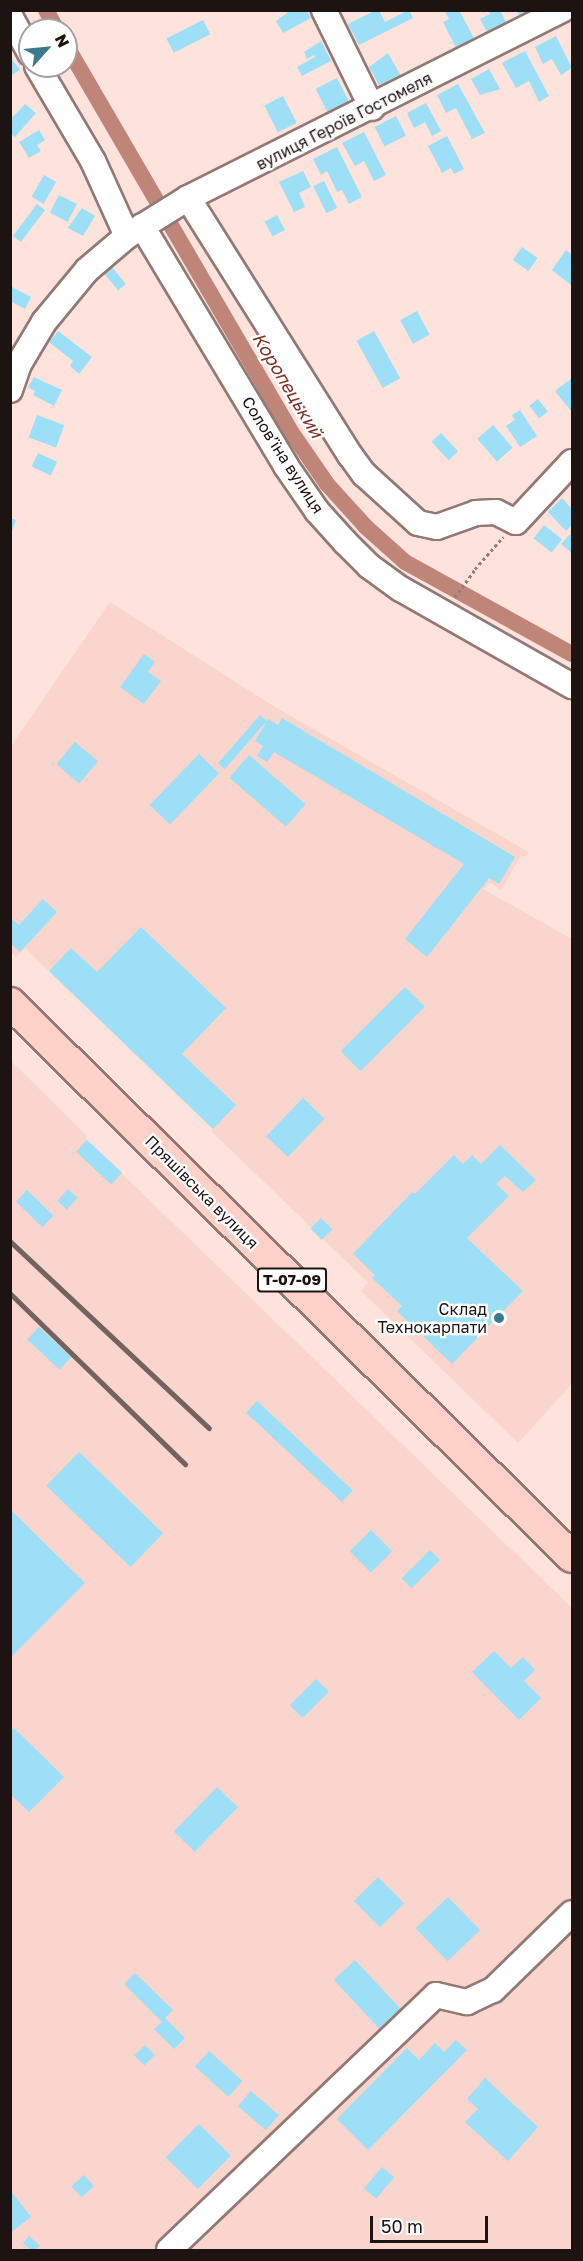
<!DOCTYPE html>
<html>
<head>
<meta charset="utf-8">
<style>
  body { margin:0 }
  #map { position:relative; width:583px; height:2261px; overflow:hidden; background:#fee2dc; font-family:"Golos Text",sans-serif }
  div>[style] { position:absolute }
  .built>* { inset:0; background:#f9d5cd }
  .canal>* { height:16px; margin:-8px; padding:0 8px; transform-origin:8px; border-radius:8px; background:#bf8578 }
  .building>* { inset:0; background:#9cdff6; transform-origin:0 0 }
  .path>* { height:3px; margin-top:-1.5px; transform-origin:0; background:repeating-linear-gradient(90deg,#917e7a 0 3px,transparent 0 6px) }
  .roads { filter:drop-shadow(2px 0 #927974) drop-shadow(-2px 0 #927974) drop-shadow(0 2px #927974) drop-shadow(0 -2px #927974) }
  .minor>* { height:24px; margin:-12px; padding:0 12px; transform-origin:12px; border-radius:12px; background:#fff }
  .major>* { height:30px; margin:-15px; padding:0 15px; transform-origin:15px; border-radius:15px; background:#fed1c8 }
  .rail>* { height:4.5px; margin:-2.25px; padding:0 2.25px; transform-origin:2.25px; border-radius:2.25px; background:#73635f }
  .dots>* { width:16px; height:16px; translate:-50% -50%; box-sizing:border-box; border:3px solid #fff; border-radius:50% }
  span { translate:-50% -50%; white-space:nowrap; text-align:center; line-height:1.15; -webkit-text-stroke:4.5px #fff; paint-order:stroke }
  .shield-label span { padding:2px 4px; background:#fff; border:2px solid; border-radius:4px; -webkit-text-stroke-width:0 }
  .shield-label { font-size:15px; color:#1d1412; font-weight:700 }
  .street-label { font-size:16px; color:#1d1412 }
  .poi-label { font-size:16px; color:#1d1412 }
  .right { translate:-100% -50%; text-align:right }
  .water-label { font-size:18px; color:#7b3224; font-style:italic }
  .frame { position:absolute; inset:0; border:12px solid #1d1412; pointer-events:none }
  .north { position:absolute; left:18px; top:18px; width:60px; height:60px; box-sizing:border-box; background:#fff; border:2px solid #a5a1a0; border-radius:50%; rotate:63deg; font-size:16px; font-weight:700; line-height:24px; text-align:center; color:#1d1412 }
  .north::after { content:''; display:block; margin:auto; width:21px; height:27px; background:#3a7a8e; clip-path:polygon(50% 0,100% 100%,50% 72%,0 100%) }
  .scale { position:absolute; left:370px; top:2216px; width:118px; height:27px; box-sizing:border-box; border:3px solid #1d1412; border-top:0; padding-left:8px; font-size:18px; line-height:21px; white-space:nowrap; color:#1d1412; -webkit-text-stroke:4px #fff; paint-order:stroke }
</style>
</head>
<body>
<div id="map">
  <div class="built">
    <i style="clip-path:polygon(110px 602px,275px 707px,529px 852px,526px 857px,521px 855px,501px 890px,489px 882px,483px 889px,572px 939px,572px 1384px,518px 1443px,361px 1291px,368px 1282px,211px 1131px,213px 1129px,25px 948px,16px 957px,11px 952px,11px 746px)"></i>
    <i style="clip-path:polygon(10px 1060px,85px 1134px,87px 1140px,572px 1608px,572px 2250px,11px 2250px)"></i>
  </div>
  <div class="canal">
    <i style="left:46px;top:10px;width:23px;rotate:61deg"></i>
    <i style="left:66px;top:45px;width:449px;rotate:59.8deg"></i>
    <i style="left:292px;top:433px;width:62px;rotate:55.5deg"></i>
    <i style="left:327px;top:484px;width:58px;rotate:47.8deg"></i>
    <i style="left:366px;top:527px;width:52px;rotate:41.9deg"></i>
    <i style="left:405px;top:562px;width:191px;rotate:28.9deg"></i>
  </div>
  <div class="building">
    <i style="clip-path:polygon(291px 10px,306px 10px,311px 18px,283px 33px,276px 21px)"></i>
    <i style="clip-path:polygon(376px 10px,379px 10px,385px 22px,409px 10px,413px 18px,359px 45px,348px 24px)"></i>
    <i style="clip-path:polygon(444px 10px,459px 10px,475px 40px,457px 50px,443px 22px,449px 19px)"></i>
    <i style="clip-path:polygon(488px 10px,500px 10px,507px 24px,488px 34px,480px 19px,490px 14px)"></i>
    <i style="clip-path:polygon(516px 10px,533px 10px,520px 17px)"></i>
    <i style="left:203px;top:20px;width:16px;height:41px;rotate:63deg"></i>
    <i style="clip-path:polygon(556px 36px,572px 68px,561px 75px,552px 59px,543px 64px,535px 47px)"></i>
    <i style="clip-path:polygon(321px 41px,331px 61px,302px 76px,297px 67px,315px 57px,314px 55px,307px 59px,304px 52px)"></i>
    <i style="clip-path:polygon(525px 51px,549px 96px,539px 102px,529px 81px,516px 88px,502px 63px)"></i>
    <i style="clip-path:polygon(388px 53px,401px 76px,380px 87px,369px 67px)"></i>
    <i style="clip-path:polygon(10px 56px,20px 70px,10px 76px)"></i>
    <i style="clip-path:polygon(489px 69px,500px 89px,480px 95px,471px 79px)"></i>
    <i style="left:337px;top:78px;width:30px;height:24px;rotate:63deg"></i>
    <i style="clip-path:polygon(458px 84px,485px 133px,472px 139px,456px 108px,446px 113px,437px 95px)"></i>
    <i style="left:283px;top:96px;width:30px;height:21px;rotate:63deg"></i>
    <i style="clip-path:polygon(426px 103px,441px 131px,432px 136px,425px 122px,414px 128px,407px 113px)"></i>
    <i style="clip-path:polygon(25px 104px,36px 113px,15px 137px,10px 133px,10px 120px)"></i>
    <i style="left:396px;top:116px;width:22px;height:24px;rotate:63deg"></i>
    <i style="clip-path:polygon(39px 130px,45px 140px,37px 145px,41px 151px,29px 158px,19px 142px)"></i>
    <i style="clip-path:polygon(364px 132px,386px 175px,374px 181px,364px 161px,355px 166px,342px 143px)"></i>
    <i style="clip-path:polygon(447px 136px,464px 169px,454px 174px,451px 168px,442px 173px,428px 146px)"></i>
    <i style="clip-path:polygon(337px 147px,362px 197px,349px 204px,342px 190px,337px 192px,327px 171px,321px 175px,313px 159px)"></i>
    <i style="clip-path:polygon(303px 171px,311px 187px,299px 193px,305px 207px,294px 212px,279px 182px)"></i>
    <i style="left:44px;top:175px;width:14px;height:25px;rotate:30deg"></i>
    <i style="left:324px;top:181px;width:30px;height:12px;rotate:64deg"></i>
    <i style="left:59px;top:195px;width:20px;height:20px;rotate:27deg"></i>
    <i style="left:37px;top:204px;width:10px;height:40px;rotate:37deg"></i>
    <i style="clip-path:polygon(82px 208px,95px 216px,83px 236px,68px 228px)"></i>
    <i style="left:277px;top:215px;width:17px;height:14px;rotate:62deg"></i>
    <i style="left:522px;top:247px;width:19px;height:16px;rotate:35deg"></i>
    <i style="clip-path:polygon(566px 250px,572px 255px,571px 285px,552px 270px)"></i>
    <i style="left:112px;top:267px;width:22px;height:10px;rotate:51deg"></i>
    <i style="clip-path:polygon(10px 286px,31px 297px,25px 309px,10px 301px)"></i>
    <i style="left:417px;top:311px;width:27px;height:19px;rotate:62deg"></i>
    <i style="clip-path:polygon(58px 331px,92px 357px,79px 374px,70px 366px,73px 361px,49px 342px)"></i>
    <i style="left:374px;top:331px;width:54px;height:20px;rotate:61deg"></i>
    <i style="clip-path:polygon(34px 377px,62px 390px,54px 406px,33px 395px,35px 391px,28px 387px)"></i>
    <i style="clip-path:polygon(572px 378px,572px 410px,571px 411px,555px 391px)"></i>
    <i style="left:538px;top:399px;width:16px;height:11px;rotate:52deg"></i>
    <i style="clip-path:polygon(520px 410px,537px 436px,520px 447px,506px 426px,515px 420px,512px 415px)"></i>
    <i style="left:37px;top:415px;width:29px;height:24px;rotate:20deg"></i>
    <i style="left:493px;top:425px;width:30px;height:21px;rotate:49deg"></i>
    <i style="left:441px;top:433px;width:25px;height:13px;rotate:47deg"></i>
    <i style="left:38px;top:453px;width:21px;height:15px;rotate:25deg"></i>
    <i style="clip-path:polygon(562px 498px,572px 509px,572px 525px,566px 531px,548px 512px)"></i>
    <i style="clip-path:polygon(10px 518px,16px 520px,11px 534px,10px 534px)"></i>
    <i style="left:544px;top:525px;width:23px;height:17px;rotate:38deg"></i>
    <i style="clip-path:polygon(570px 534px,572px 536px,572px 553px,561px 544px)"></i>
    <i style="clip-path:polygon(144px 654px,155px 662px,148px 672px,161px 681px,144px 704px,120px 687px)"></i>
    <i style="left:260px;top:715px;width:9px;height:64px;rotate:41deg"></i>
    <i style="clip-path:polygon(282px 718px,515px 857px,499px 884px,489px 878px,427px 957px,405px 939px,464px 864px,274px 752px,267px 762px,257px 756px,263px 746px,255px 741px,268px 719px,278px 725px)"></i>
    <i style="left:75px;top:742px;width:30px;height:29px;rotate:40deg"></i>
    <i style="left:199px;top:754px;width:28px;height:71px;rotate:44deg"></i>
    <i style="left:249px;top:755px;width:75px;height:30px;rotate:41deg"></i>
    <i style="clip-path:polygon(43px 899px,57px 912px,20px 952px,10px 943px,10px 923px,13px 920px,19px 925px)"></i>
    <i style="clip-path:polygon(141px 927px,226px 1008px,182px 1054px,236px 1105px,213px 1129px,49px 971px,71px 948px,97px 972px)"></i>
    <i style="left:405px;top:987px;width:28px;height:91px;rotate:45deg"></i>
    <i style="left:303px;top:1098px;width:30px;height:53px;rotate:44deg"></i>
    <i style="left:87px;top:1140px;width:48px;height:16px;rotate:43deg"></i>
    <i style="clip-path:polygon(500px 1145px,536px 1180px,523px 1192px,505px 1176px,496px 1184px,509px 1196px,467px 1238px,523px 1291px,452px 1364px,397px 1311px,402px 1306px,372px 1278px,375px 1275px,353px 1254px,412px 1192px,415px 1194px,454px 1155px,463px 1164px,472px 1155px,481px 1164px)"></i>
    <i style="left:68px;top:1189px;width:13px;height:16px;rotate:42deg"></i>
    <i style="left:27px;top:1190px;width:37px;height:16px;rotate:44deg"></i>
    <i style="left:321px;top:1218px;width:16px;height:15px;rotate:45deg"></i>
    <i style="left:39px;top:1327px;width:44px;height:17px;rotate:43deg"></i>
    <i style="left:257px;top:1401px;width:131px;height:16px;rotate:43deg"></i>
    <i style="left:79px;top:1452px;width:117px;height:47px;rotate:44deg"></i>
    <i style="clip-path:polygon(10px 1509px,85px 1583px,10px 1658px)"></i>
    <i style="left:371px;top:1530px;width:30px;height:30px;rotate:45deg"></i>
    <i style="left:430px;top:1550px;width:14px;height:40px;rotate:45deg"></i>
    <i style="clip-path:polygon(494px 1651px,511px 1668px,523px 1657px,535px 1670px,524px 1681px,541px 1698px,519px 1720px,472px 1672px)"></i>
    <i style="left:316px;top:1679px;width:18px;height:37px;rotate:45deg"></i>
    <i style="clip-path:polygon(14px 1728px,64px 1777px,29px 1812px,10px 1794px,10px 1732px)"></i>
    <i style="left:217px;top:1787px;width:29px;height:62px;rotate:44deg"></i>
    <i style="left:378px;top:1877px;width:37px;height:34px;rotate:45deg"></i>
    <i style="left:448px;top:1897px;width:46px;height:45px;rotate:46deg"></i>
    <i style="left:355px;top:1960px;width:73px;height:29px;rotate:47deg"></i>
    <i style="clip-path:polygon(135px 1973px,173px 2010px,165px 2018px,185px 2038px,174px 2049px,154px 2029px,162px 2022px,124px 1984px)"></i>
    <i style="clip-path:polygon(456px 2040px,467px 2050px,368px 2150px,337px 2119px,407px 2048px,419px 2060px,435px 2043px,444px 2052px)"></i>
    <i style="left:145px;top:2045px;width:14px;height:15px;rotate:45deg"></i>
    <i style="left:209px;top:2051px;width:45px;height:21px;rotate:42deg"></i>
    <i style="clip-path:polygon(485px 2078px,538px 2127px,508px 2161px,465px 2122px,478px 2109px,467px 2099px)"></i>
    <i style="left:251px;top:2091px;width:37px;height:20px;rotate:41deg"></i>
    <i style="left:199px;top:2124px;width:45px;height:47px;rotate:45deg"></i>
    <i style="left:382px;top:2167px;width:16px;height:28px;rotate:40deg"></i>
    <i style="left:84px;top:2175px;width:15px;height:17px;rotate:48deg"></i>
    <i style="clip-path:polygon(10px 2190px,31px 2217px,10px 2233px)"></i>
    <i style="clip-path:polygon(29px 2236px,40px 2246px,35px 2250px,31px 2250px,23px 2243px)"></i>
  </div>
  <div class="path">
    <i style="left:455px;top:597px;width:34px;rotate:-54deg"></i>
    <i style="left:475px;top:569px;width:43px;rotate:-48.8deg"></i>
  </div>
  <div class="roads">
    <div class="minor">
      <i style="left:324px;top:10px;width:109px;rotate:63.9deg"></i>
      <i style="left:10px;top:16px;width:42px;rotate:61.6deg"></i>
      <i style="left:188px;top:198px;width:304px;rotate:57.8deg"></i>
      <i style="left:350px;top:455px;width:24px;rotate:54deg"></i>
      <i style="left:364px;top:474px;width:73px;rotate:42.2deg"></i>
      <i style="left:418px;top:523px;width:19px;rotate:12deg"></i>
      <i style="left:437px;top:527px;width:41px;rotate:-19.7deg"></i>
      <i style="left:476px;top:513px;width:20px;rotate:-3deg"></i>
      <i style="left:496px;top:512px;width:22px;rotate:27deg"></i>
      <i style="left:516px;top:522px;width:82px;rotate:-47deg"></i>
      <i style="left:142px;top:226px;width:280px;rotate:59deg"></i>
      <i style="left:286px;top:466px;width:55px;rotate:55.4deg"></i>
      <i style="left:317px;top:511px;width:42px;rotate:47.9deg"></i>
      <i style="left:345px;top:542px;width:34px;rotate:45deg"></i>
      <i style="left:369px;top:566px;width:39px;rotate:36deg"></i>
      <i style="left:401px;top:589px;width:197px;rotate:29.6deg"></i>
      <i style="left:127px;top:236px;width:72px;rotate:-31.9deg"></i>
      <i style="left:188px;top:198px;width:419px;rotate:-26.7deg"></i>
      <i style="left:10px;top:390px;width:28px;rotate:-71deg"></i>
      <i style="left:19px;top:364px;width:49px;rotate:-59.2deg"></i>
      <i style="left:44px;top:322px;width:67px;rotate:-50.4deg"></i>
      <i style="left:87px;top:270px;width:52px;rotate:-40.4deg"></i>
      <i style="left:127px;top:236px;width:82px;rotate:-114.4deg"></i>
      <i style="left:93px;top:161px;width:110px;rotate:-120.5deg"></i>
      <i style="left:169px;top:2250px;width:369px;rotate:-43.7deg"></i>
      <i style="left:436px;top:1995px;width:32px;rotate:13deg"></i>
      <i style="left:467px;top:2002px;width:29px;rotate:-25deg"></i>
      <i style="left:493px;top:1990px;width:110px;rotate:-44.3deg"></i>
    </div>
    <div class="major">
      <i style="left:10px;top:1003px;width:789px;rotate:44.59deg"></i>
    </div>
  </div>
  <div class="rail">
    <i style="left:10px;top:1241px;width:273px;rotate:43.2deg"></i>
    <i style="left:10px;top:1293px;width:245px;rotate:44.3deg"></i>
  </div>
  <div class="dots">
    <i style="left:499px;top:1318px;background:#3a7a8e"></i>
  </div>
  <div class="shield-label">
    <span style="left:292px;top:1280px">Т-07-09</span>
  </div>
  <div class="street-label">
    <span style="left:344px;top:121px;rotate:-27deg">вулиця Героїв Гостомеля</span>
    <span style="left:283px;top:455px;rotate:57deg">Соловʼїна вулиця</span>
    <span style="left:202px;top:1192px;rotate:45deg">Пряшівська вулиця</span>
  </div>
  <div class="poi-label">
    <span class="right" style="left:487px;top:1318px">Склад<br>Технокарпати</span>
  </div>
  <div class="water-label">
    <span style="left:288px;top:385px;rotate:59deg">Коропецький</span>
  </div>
  <div class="frame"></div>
  <div class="north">N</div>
  <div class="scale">50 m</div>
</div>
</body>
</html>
